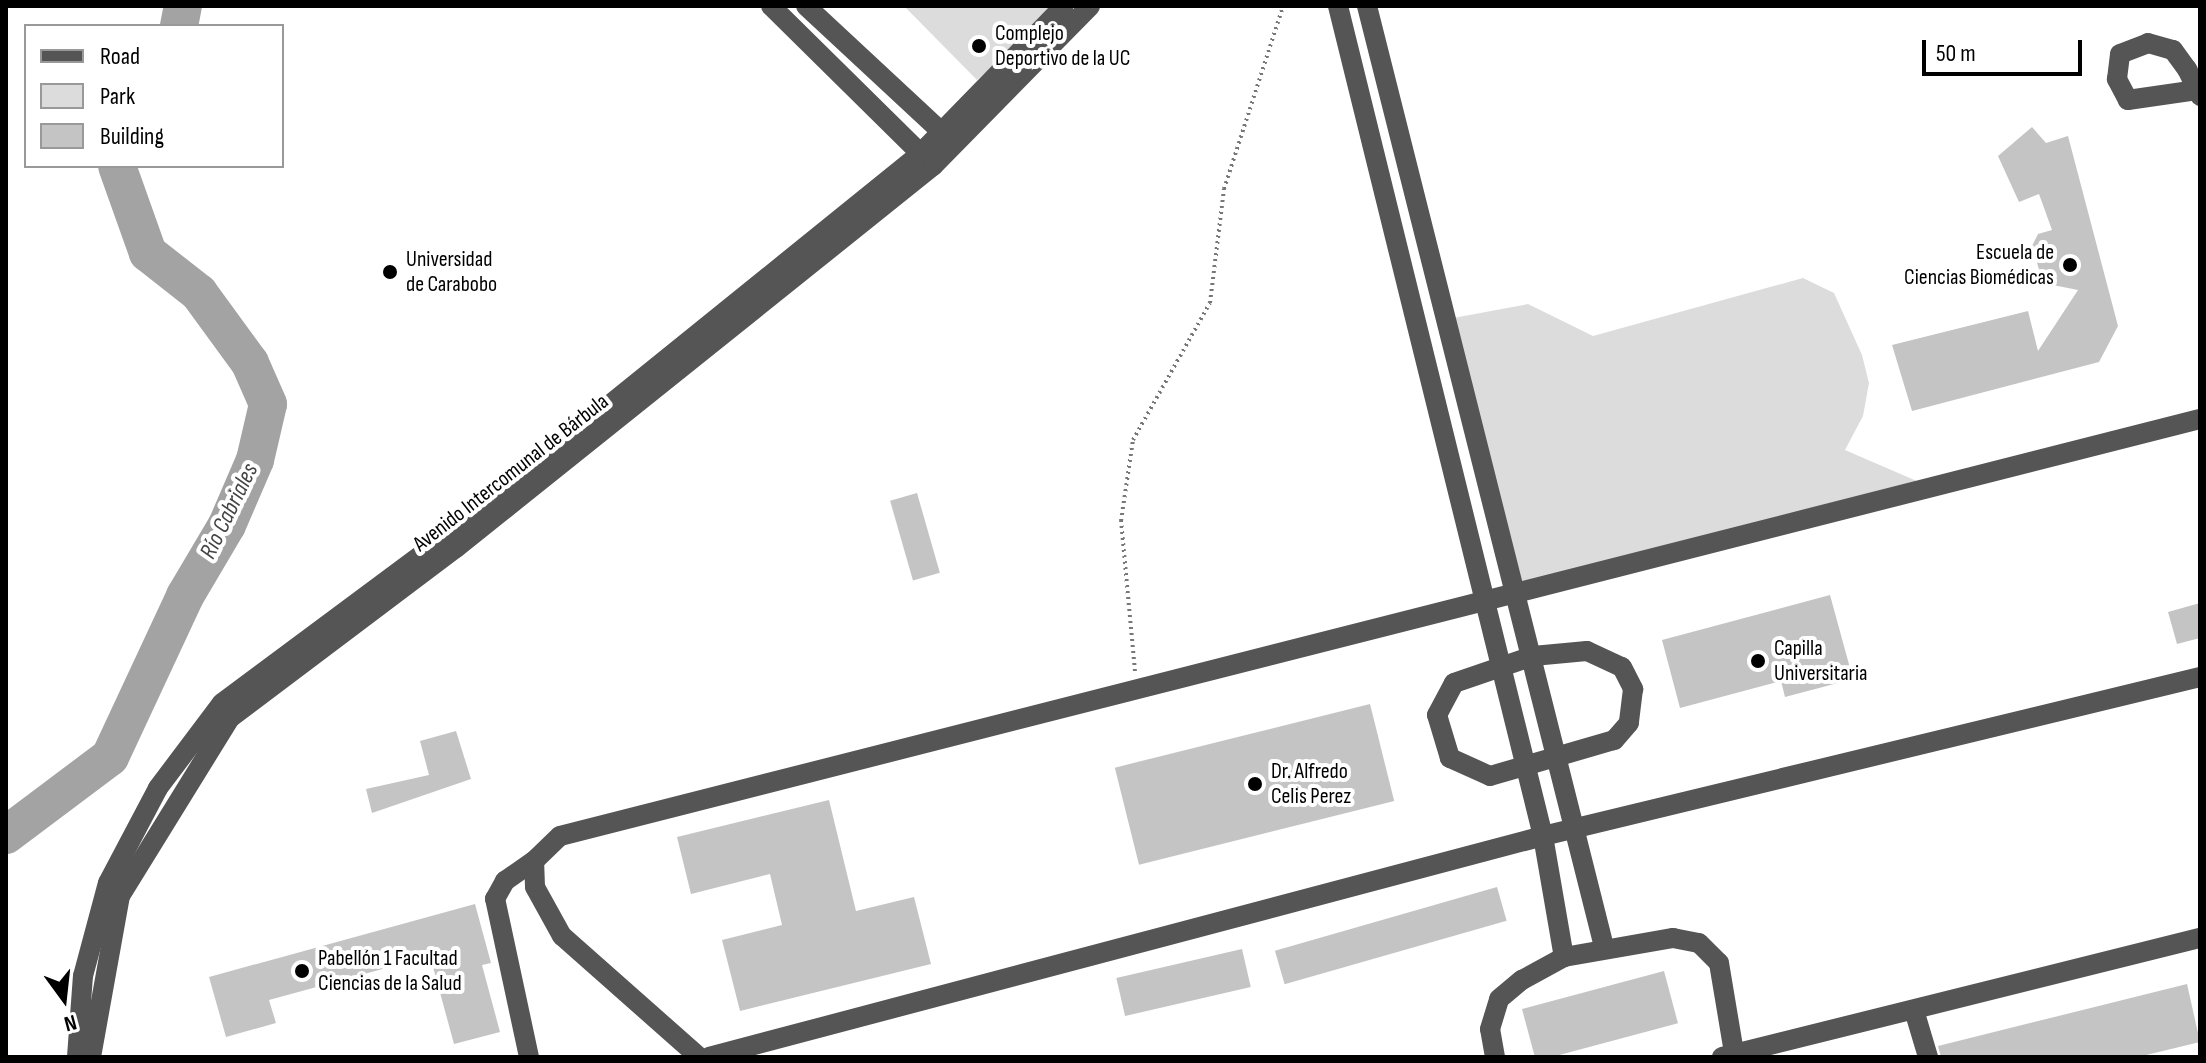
<!DOCTYPE html>
<html>
<head>
<meta charset="utf-8">
<style>
  body { margin:0 }
  #map { position:relative; width:2206px; height:1063px; overflow:hidden; background:#fff; font-family:"Sofia Sans Condensed",sans-serif }
  div>[style] { position:absolute }
  .green>* { inset:0; background:#dcdcdc }
  .river>* { height:38px; margin:-19px; padding:0 19px; transform-origin:19px; border-radius:19px; background:#a3a3a3 }
  .building>* { inset:0; background:#c4c4c4; transform-origin:0 0 }
  .path>* { height:4px; margin-top:-2px; transform-origin:0; background:repeating-linear-gradient(90deg,#777 0 2px,transparent 0 6px) }
  .minor>* { height:20px; margin:-10px; padding:0 10px; transform-origin:10px; border-radius:10px; background:#555 }
  .dots>* { width:22px; height:22px; translate:-50% -50%; box-sizing:border-box; border:4px solid #fff; border-radius:50% }
  span { translate:-50% -50%; white-space:nowrap; text-align:center; line-height:1.15; -webkit-text-stroke:8px #fff; paint-order:stroke }
  .poi-label { font-size:22px; color:#000 }
  .left { translate:0 -50%; text-align:left }
  .right { translate:-100% -50%; text-align:right }
  .street-label { font-size:22px; color:#000 }
  .water-label { font-size:24px; color:#444; font-style:italic }
  .frame { position:absolute; inset:0; border:8px solid #000; pointer-events:none }
  .legend { position:absolute; left:24px; top:24px; width:260px; height:144px; box-sizing:border-box; background:#fff; border:2px solid #999; margin:0; padding:10px 14px; list-style:none; font-size:24px; color:#000 }
  .legend li { display:flex; align-items:center; gap:16px; height:40px }
  .legend b { width:40px; border:2px solid #999 }
  .north { position:absolute; left:24px; top:959px; width:80px; height:80px; -webkit-text-stroke:6px #fff; paint-order:stroke; rotate:165deg; font-size:22px; font-weight:700; line-height:32px; text-align:center; color:#000 }
  .north::after { content:''; display:block; margin:auto; width:28px; height:36px; background:#000; clip-path:polygon(50% 0,100% 100%,50% 72%,0 100%) }
  .scale { position:absolute; left:1922px; top:40px; width:160px; height:36px; box-sizing:border-box; border:4px solid #000; border-top:0; padding-left:10px; font-size:24px; line-height:28px; white-space:nowrap; color:#000; -webkit-text-stroke:6px #fff; paint-order:stroke }
</style>
</head>
<body>
<div id="map">
  <div class="green">
    <i style="clip-path:polygon(904px 6px,1058px 6px,977px 80px)"></i>
    <i style="clip-path:polygon(1803px 278px,1834px 293px,1862px 355px,1869px 383px,1863px 416px,1845px 450px,1919px 482px,1519px 595px,1448px 319px,1528px 304px,1593px 336px)"></i>
  </div>
  <div class="river">
    <i style="left:179px;top:26px;width:20px;rotate:-79deg"></i>
    <i style="left:6px;top:835px;width:130px;rotate:-36.9deg"></i>
    <i style="left:110px;top:757px;width:178px;rotate:-65deg"></i>
    <i style="left:185px;top:596px;width:82px;rotate:-59.4deg"></i>
    <i style="left:227px;top:525px;width:71px;rotate:-66.7deg"></i>
    <i style="left:255px;top:460px;width:57px;rotate:-76.9deg"></i>
    <i style="left:268px;top:404px;width:45px;rotate:-113.7deg"></i>
    <i style="left:250px;top:363px;width:87px;rotate:-126.1deg"></i>
    <i style="left:199px;top:293px;width:65px;rotate:-141.9deg"></i>
    <i style="left:148px;top:253px;width:92px;rotate:-109.6deg"></i>
  </div>
  <div class="building">
    <i style="clip-path:polygon(2032px 127px,2046px 143px,2068px 136px,2118px 326px,2099px 362px,1912px 411px,1892px 345px,2028px 311px,2038px 351px,2078px 290px,2043px 283px,2032px 246px,2038px 234px,2052px 230px,2039px 194px,2019px 202px,1998px 156px)"></i>
    <i style="left:917px;top:493px;width:83px;height:28px;rotate:74deg"></i>
    <i style="clip-path:polygon(1830px 595px,1853px 679px,1785px 697px,1781px 681px,1680px 708px,1662px 640px)"></i>
    <i style="clip-path:polygon(2200px 603px,2200px 638px,2177px 644px,2168px 612px)"></i>
    <i style="left:1370px;top:704px;width:100px;height:263px;rotate:76deg"></i>
    <i style="clip-path:polygon(456px 731px,471px 779px,372px 813px,366px 789px,429px 775px,420px 741px)"></i>
    <i style="clip-path:polygon(829px 800px,856px 911px,914px 897px,931px 964px,740px 1011px,722px 940px,782px 925px,770px 874px,691px 894px,677px 837px)"></i>
    <i style="left:1497px;top:887px;width:35px;height:231px;rotate:74deg"></i>
    <i style="clip-path:polygon(475px 904px,491px 963px,482px 965px,500px 1032px,454px 1044px,430px 956px,269px 1000px,276px 1023px,226px 1037px,209px 977px)"></i>
    <i style="left:1242px;top:949px;width:39px;height:129px;rotate:77deg"></i>
    <i style="left:1664px;top:971px;width:54px;height:147px;rotate:75deg"></i>
    <i style="clip-path:polygon(2187px 984px,2200px 1042px,2138px 1057px,1941px 1057px,1938px 1046px)"></i>
  </div>
  <div class="path">
    <i style="left:1135px;top:671px;width:151px;rotate:-95.3deg"></i>
    <i style="left:1121px;top:521px;width:82px;rotate:-81.6deg"></i>
    <i style="left:1133px;top:440px;width:157px;rotate:-60.7deg"></i>
    <i style="left:1210px;top:303px;width:115px;rotate:-83deg"></i>
    <i style="left:1224px;top:189px;width:192px;rotate:-72.1deg"></i>
  </div>
  <div class="minor">
    <i style="left:771px;top:6px;width:223px;rotate:44.6deg"></i>
    <i style="left:806px;top:6px;width:195px;rotate:42.9deg"></i>
    <i style="left:1338px;top:6px;width:855px;rotate:76.13deg"></i>
    <i style="left:1543px;top:836px;width:123px;rotate:80.2deg"></i>
    <i style="left:1367px;top:6px;width:970px;rotate:75.86deg"></i>
    <i style="left:2197px;top:90px;width:70px;rotate:171.8deg"></i>
    <i style="left:2128px;top:100px;width:24px;rotate:-118deg"></i>
    <i style="left:2117px;top:79px;width:25px;rotate:-83deg"></i>
    <i style="left:2120px;top:54px;width:30px;rotate:-21deg"></i>
    <i style="left:2148px;top:43px;width:26px;rotate:16deg"></i>
    <i style="left:2173px;top:50px;width:24px;rotate:54deg"></i>
    <i style="left:2187px;top:69px;width:30px;rotate:64deg"></i>
    <i style="left:1587px;top:651px;width:38px;rotate:25deg"></i>
    <i style="left:1622px;top:667px;width:25px;rotate:63deg"></i>
    <i style="left:1633px;top:689px;width:34px;rotate:97deg"></i>
    <i style="left:1629px;top:723px;width:23px;rotate:131deg"></i>
    <i style="left:1614px;top:740px;width:129px;rotate:163.8deg"></i>
    <i style="left:1490px;top:776px;width:44px;rotate:-155.8deg"></i>
    <i style="left:1450px;top:758px;width:45px;rotate:-106.8deg"></i>
    <i style="left:1437px;top:715px;width:36px;rotate:-62deg"></i>
    <i style="left:1454px;top:683px;width:83px;rotate:-18.9deg"></i>
    <i style="left:1533px;top:656px;width:54px;rotate:-5.3deg"></i>
    <i style="left:1914px;top:1010px;width:49px;rotate:73.4deg"></i>
    <i style="left:77px;top:1057px;width:81px;rotate:-85.8deg"></i>
    <i style="left:83px;top:976px;width:96px;rotate:-75deg"></i>
    <i style="left:108px;top:883px;width:107px;rotate:-62.2deg"></i>
    <i style="left:158px;top:788px;width:106px;rotate:-53deg"></i>
    <i style="left:222px;top:703px;width:292px;rotate:-36.6deg"></i>
    <i style="left:456px;top:529px;width:597px;rotate:-38.94deg"></i>
    <i style="left:920px;top:154px;width:206px;rotate:-45.8deg"></i>
    <i style="left:91px;top:1057px;width:164px;rotate:-79.8deg"></i>
    <i style="left:120px;top:896px;width:209px;rotate:-58.3deg"></i>
    <i style="left:230px;top:718px;width:283px;rotate:-37deg"></i>
    <i style="left:456px;top:548px;width:611px;rotate:-38.69deg"></i>
    <i style="left:933px;top:166px;width:224px;rotate:-45.5deg"></i>
    <i style="left:529px;top:1057px;width:162px;rotate:-102.1deg"></i>
    <i style="left:495px;top:899px;width:21px;rotate:-61deg"></i>
    <i style="left:505px;top:881px;width:35px;rotate:-35deg"></i>
    <i style="left:699px;top:1057px;width:183px;rotate:-138.5deg"></i>
    <i style="left:562px;top:936px;width:56px;rotate:-118.9deg"></i>
    <i style="left:535px;top:887px;width:26px;rotate:-92deg"></i>
    <i style="left:534px;top:861px;width:36px;rotate:-44deg"></i>
    <i style="left:560px;top:836px;width:1692px;rotate:-14.27deg"></i>
    <i style="left:709px;top:1057px;width:863px;rotate:-14.84deg"></i>
    <i style="left:1543px;top:836px;width:676px;rotate:-13.6deg"></i>
    <i style="left:1495px;top:1057px;width:28px;rotate:-100deg"></i>
    <i style="left:1490px;top:1029px;width:31px;rotate:-73deg"></i>
    <i style="left:1499px;top:999px;width:30px;rotate:-40deg"></i>
    <i style="left:1522px;top:980px;width:48px;rotate:-28.7deg"></i>
    <i style="left:1564px;top:957px;width:111px;rotate:-9.9deg"></i>
    <i style="left:1673px;top:938px;width:26px;rotate:11deg"></i>
    <i style="left:1699px;top:943px;width:28px;rotate:45deg"></i>
    <i style="left:1719px;top:963px;width:91px;rotate:80.5deg"></i>
    <i style="left:1722px;top:1057px;width:493px;rotate:-14deg"></i>
  </div>
  <div class="dots">
    <i style="left:979px;top:46px;background:#000"></i>
    <i style="left:2070px;top:265px;background:#000"></i>
    <i style="left:390px;top:272px;background:#000"></i>
    <i style="left:1758px;top:661px;background:#000"></i>
    <i style="left:1255px;top:784px;background:#000"></i>
    <i style="left:302px;top:971px;background:#000"></i>
  </div>
  <div class="poi-label">
    <span class="left" style="left:995px;top:46px">Complejo<br>Deportivo de la UC</span>
    <span class="right" style="left:2054px;top:265px">Escuela de<br>Ciencias Biomédicas</span>
    <span class="left" style="left:406px;top:272px">Universidad<br>de Carabobo</span>
    <span class="left" style="left:1774px;top:661px">Capilla<br>Universitaria</span>
    <span class="left" style="left:1271px;top:784px">Dr. Alfredo<br>Celis Perez</span>
    <span class="left" style="left:318px;top:971px">Pabellón 1 Facultad<br>Ciencias de la Salud</span>
  </div>
  <div class="street-label">
    <span style="left:511px;top:473px;rotate:-38deg">Avenido Intercomunal de Bárbula</span>
  </div>
  <div class="water-label">
    <span style="left:229px;top:511px;rotate:-64deg">Río Cabriales</span>
  </div>
  <div class="frame"></div>
  <ul class="legend">
  <li><b style="height:10px;background:#555"></b>Road</li>
  <li><b style="height:22px;background:#dcdcdc"></b>Park</li>
  <li><b style="height:22px;background:#c4c4c4"></b>Building</li>
  </ul>
  <div class="north">N</div>
  <div class="scale">50 m</div>
</div>
</body>
</html>
